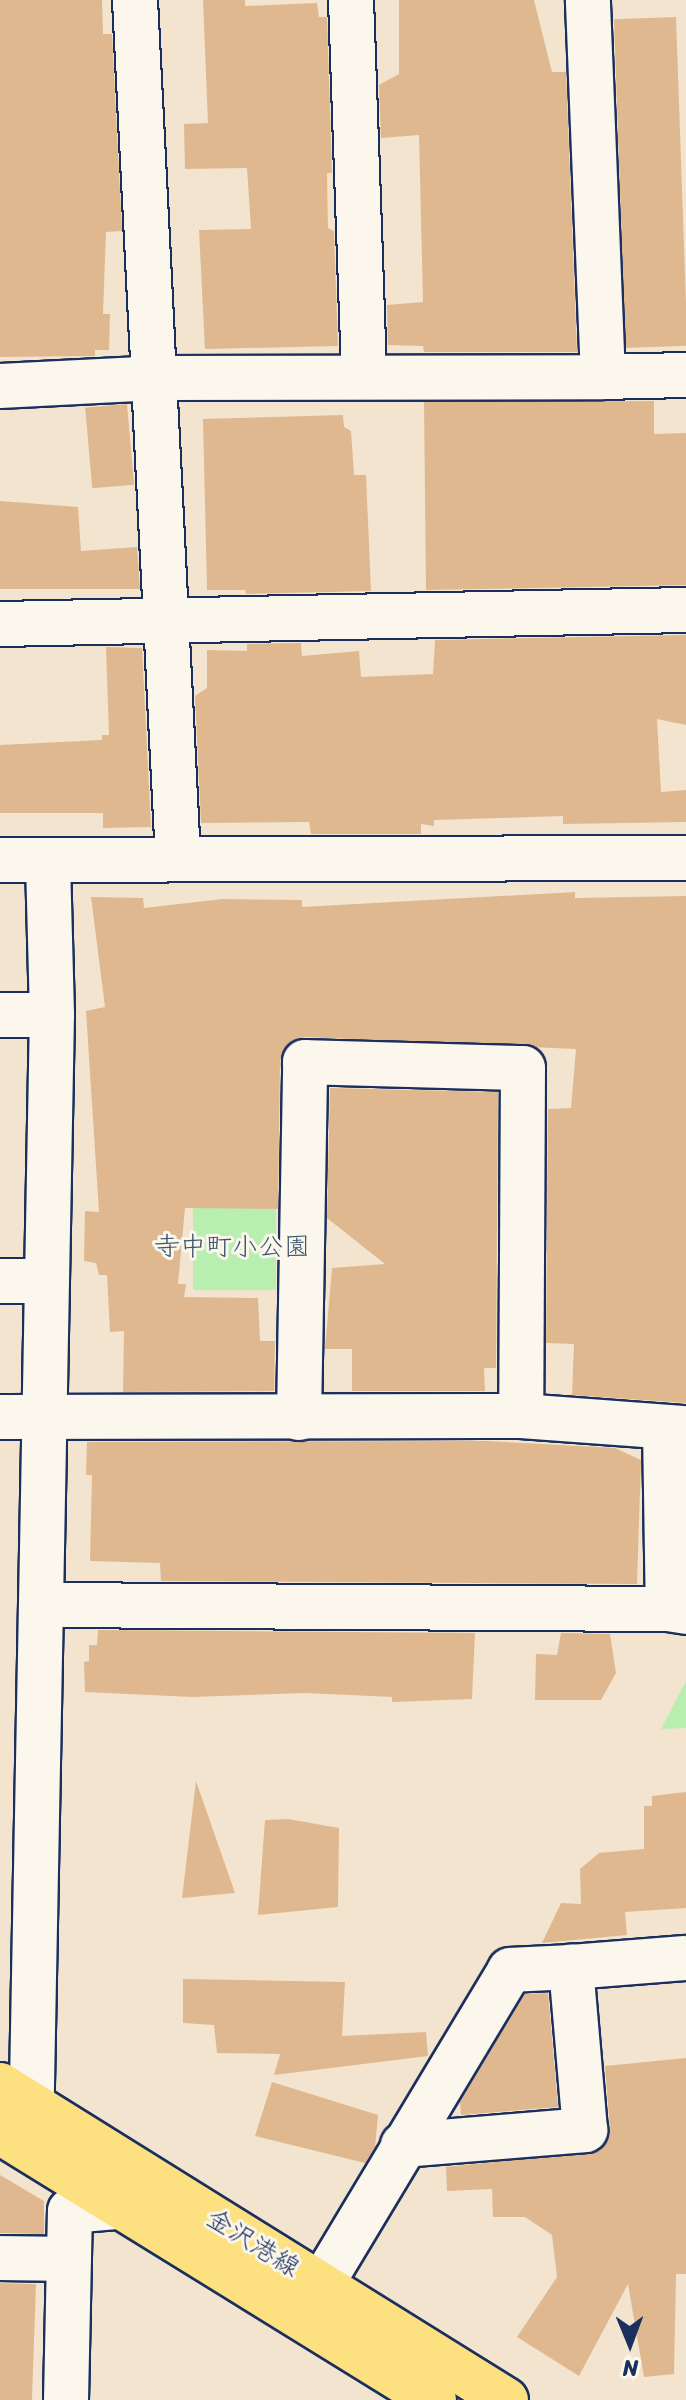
<!DOCTYPE html>
<html>
<head>
<meta charset="utf-8">
<style>
  body { margin:0 }
  #map { position:relative; width:686px; height:2400px; overflow:hidden; background:#f3e4d0; font-family:Sriracha,"Klee One",sans-serif }
  div>[style] { position:absolute }
  .green>* { inset:0; background:#b8eeb0; transform-origin:0 0 }
  .building>* { inset:0; background:#e0b890; transform-origin:0 0 }
  .roads { filter:drop-shadow(2px 0 #1b2f5e) drop-shadow(-2px 0 #1b2f5e) drop-shadow(0 2px #1b2f5e) drop-shadow(0 -2px #1b2f5e) }
  .minor>* { height:44px; margin:-22px; padding:0 22px; transform-origin:22px; border-radius:22px; background:#fbf7ec }
  .major>* { height:44px; margin:-22px; padding:0 22px; transform-origin:22px; border-radius:22px; background:#fde080 }
  span { translate:-50% -50%; white-space:nowrap; text-align:center; line-height:1.15; -webkit-text-stroke:6px #fbf7ec; paint-order:stroke }
  .park-label { font-size:26px; color:#3a556e }
  .street-label { font-size:26px; color:#1b2f5e }
  .north { position:absolute; left:590px; top:2304px; width:80px; height:80px; -webkit-text-stroke:6px #fbf7ec; paint-order:stroke; rotate:179deg; font-size:22px; font-weight:700; line-height:32px; text-align:center; color:#1b2f5e }
  .north::after { content:''; display:block; margin:auto; width:28px; height:36px; background:#1b2f5e; clip-path:polygon(50% 0,100% 100%,50% 72%,0 100%) }
</style>
</head>
<body>
<div id="map">
  <div class="green">
    <i style="left:276px;top:1204px;width:86px;height:83px;rotate:90deg"></i>
    <i style="clip-path:polygon(686px 1681px,686px 1728px,661px 1729px)"></i>
  </div>
  <div class="building">
    <i style="clip-path:polygon(0 0,102px 0,103px 34px,112px 34px,122px 231px,106px 232px,103px 314px,110px 314px,109px 350px,95px 350px,95px 356px,0 357px)"></i>
    <i style="clip-path:polygon(203px 0,245px 0,245px 6px,317px 3px,319px 17px,327px 17px,332px 173px,327px 173px,328px 228px,334px 231px,338px 346px,205px 349px,199px 230px,251px 229px,247px 168px,185px 169px,184px 124px,208px 123px)"></i>
    <i style="clip-path:polygon(399px 0,534px 0,552px 72px,566px 72px,577px 352px,424px 352px,423px 346px,388px 345px,387px 305px,423px 302px,419px 135px,381px 138px,379px 85px,399px 74px)"></i>
    <i style="left:676px;top:17px;width:329px;height:62px;rotate:88deg"></i>
    <i style="clip-path:polygon(654px 401px,654px 434px,686px 433px,686px 585px,426px 590px,424px 402px)"></i>
    <i style="left:127px;top:404px;width:81px;height:42px;rotate:85deg"></i>
    <i style="clip-path:polygon(343px 415px,344px 427px,351px 431px,354px 475px,366px 475px,371px 591px,246px 594px,245px 590px,207px 590px,203px 419px)"></i>
    <i style="clip-path:polygon(0 501px,78px 507px,81px 551px,137px 547px,140px 589px,0 589px)"></i>
    <i style="clip-path:polygon(686px 635px,686px 725px,657px 719px,661px 792px,686px 790px,686px 822px,563px 824px,563px 816px,434px 820px,434px 826px,421px 824px,421px 834px,311px 834px,309px 822px,201px 823px,195px 696px,207px 688px,207px 650px,247px 651px,247px 644px,301px 643px,302px 656px,359px 651px,361px 677px,433px 674px,435px 640px)"></i>
    <i style="clip-path:polygon(106px 647px,142px 648px,151px 827px,103px 828px,103px 813px,0 813px,0 745px,102px 740px,102px 735px,109px 735px)"></i>
    <i style="clip-path:polygon(575px 892px,575px 898px,686px 896px,686px 1403px,572px 1395px,574px 1344px,546px 1343px,548px 1109px,571px 1108px,576px 1049px,306px 1037px,292px 1041px,280px 1061px,278px 1209px,185px 1208px,178px 1284px,186px 1284px,184px 1297px,258px 1298px,260px 1341px,275px 1341px,274px 1391px,123px 1392px,124px 1331px,110px 1332px,107px 1275px,99px 1275px,96px 1263px,84px 1261px,85px 1211px,99px 1212px,86px 1011px,105px 1007px,91px 897px,143px 898px,144px 908px,223px 899px,302px 900px,302px 907px)"></i>
    <i style="clip-path:polygon(330px 1088px,498px 1092px,496px 1368px,484px 1368px,485px 1391px,352px 1391px,352px 1349px,325px 1349px,332px 1268px,385px 1264px,327px 1218px)"></i>
    <i style="clip-path:polygon(486px 1441px,615px 1448px,641px 1460px,637px 1584px,161px 1581px,160px 1563px,90px 1561px,92px 1475px,86px 1475px,87px 1442px)"></i>
    <i style="clip-path:polygon(98px 1630px,475px 1633px,472px 1699px,392px 1702px,392px 1697px,305px 1693px,192px 1697px,85px 1692px,84px 1662px,89px 1661px,89px 1645px,97px 1645px)"></i>
    <i style="clip-path:polygon(561px 1633px,610px 1634px,616px 1673px,601px 1700px,535px 1700px,536px 1654px,557px 1655px)"></i>
    <i style="clip-path:polygon(196px 1781px,235px 1893px,182px 1898px)"></i>
    <i style="clip-path:polygon(686px 1792px,686px 1908px,625px 1912px,627px 1935px,542px 1943px,561px 1903px,581px 1904px,580px 1869px,599px 1853px,644px 1849px,644px 1806px,652px 1806px,652px 1796px)"></i>
    <i style="clip-path:polygon(288px 1819px,339px 1828px,338px 1907px,258px 1915px,265px 1820px)"></i>
    <i style="clip-path:polygon(183px 1979px,345px 1982px,342px 2036px,426px 2032px,428px 2056px,274px 2075px,280px 2054px,217px 2053px,214px 2025px,183px 2023px)"></i>
    <i style="clip-path:polygon(548px 1993px,558px 2107px,461px 2115px,460px 2102px,525px 1994px)"></i>
    <i style="clip-path:polygon(686px 2058px,686px 2274px,676px 2274px,674px 2374px,644px 2377px,628px 2284px,579px 2376px,517px 2337px,557px 2277px,552px 2235px,525px 2217px,493px 2217px,492px 2189px,447px 2191px,446px 2167px,599px 2151px,610px 2129px,605px 2066px)"></i>
    <i style="clip-path:polygon(272px 2082px,378px 2115px,375px 2147px,365px 2163px,255px 2136px)"></i>
    <i style="clip-path:polygon(0 2175px,44px 2201px,44px 2234px,0 2233px)"></i>
    <i style="left:0;top:2283px;width:36px;height:117px;rotate:2deg"></i>
  </div>
  <div class="roads">
    <div class="minor">
      <i style="left:135px;top:0;width:859px;rotate:87.13deg"></i>
      <i style="left:351px;top:0;width:376px;rotate:88deg"></i>
      <i style="left:603px;top:377px;width:83px;rotate:-1.4deg"></i>
      <i style="left:0;top:386px;width:156px;rotate:-2.9deg"></i>
      <i style="left:156px;top:378px;width:447px;rotate:-0.1deg"></i>
      <i style="left:603px;top:377px;width:377px;rotate:-92.3deg"></i>
      <i style="left:0;top:624px;width:686px;rotate:-1.17deg"></i>
      <i style="left:0;top:860px;width:686px;rotate:-0.17deg"></i>
      <i style="left:0;top:1015px;width:52px"></i>
      <i style="left:0;top:1281px;width:47px"></i>
      <i style="left:0;top:1417px;width:521px;rotate:-0.11deg"></i>
      <i style="left:521px;top:1416px;width:165px;rotate:4.2deg"></i>
      <i style="left:299px;top:1418px;width:356px;rotate:-89deg"></i>
      <i style="left:305px;top:1062px;width:218px;rotate:1.6deg"></i>
      <i style="left:523px;top:1068px;width:348px;rotate:90.3deg"></i>
      <i style="left:665px;top:1428px;width:181px;rotate:89.1deg"></i>
      <i style="left:668px;top:1609px;width:18px;rotate:9deg"></i>
      <i style="left:42px;top:1605px;width:626px;rotate:0.37deg"></i>
      <i style="left:31px;top:2138px;width:1123px;rotate:-88.93deg"></i>
      <i style="left:52px;top:1015px;width:154px;rotate:-91.5deg"></i>
      <i style="left:403px;top:2145px;width:183px;rotate:-4.7deg"></i>
      <i style="left:585px;top:2130px;width:164px;rotate:-94.9deg"></i>
      <i style="left:571px;top:1967px;width:115px;rotate:-4.5deg"></i>
      <i style="left:0;top:2258px;width:69px;rotate:0.8deg"></i>
      <i style="left:321px;top:2285px;width:367px;rotate:-59deg"></i>
      <i style="left:510px;top:1970px;width:61px;rotate:-2.8deg"></i>
      <i style="left:66px;top:2400px;width:189px;rotate:-88.8deg"></i>
      <i style="left:70px;top:2211px;width:46px;rotate:-5deg"></i>
      <i style="left:116px;top:2207px;width:27px;rotate:-48deg"></i>
    </div>
    <div class="major">
      <i style="left:0;top:2085px;width:596px;rotate:31.9deg"></i>
      <i style="left:0;top:2132px;width:510px;rotate:31.7deg"></i>
    </div>
  </div>
  <div class="park-label">
    <span style="left:232px;top:1247px">寺中町小公園</span>
  </div>
  <div class="street-label">
    <span style="left:253px;top:2243px;rotate:32deg">金沢港線</span>
  </div>
  <div class="north">N</div>
</div>
</body>
</html>
